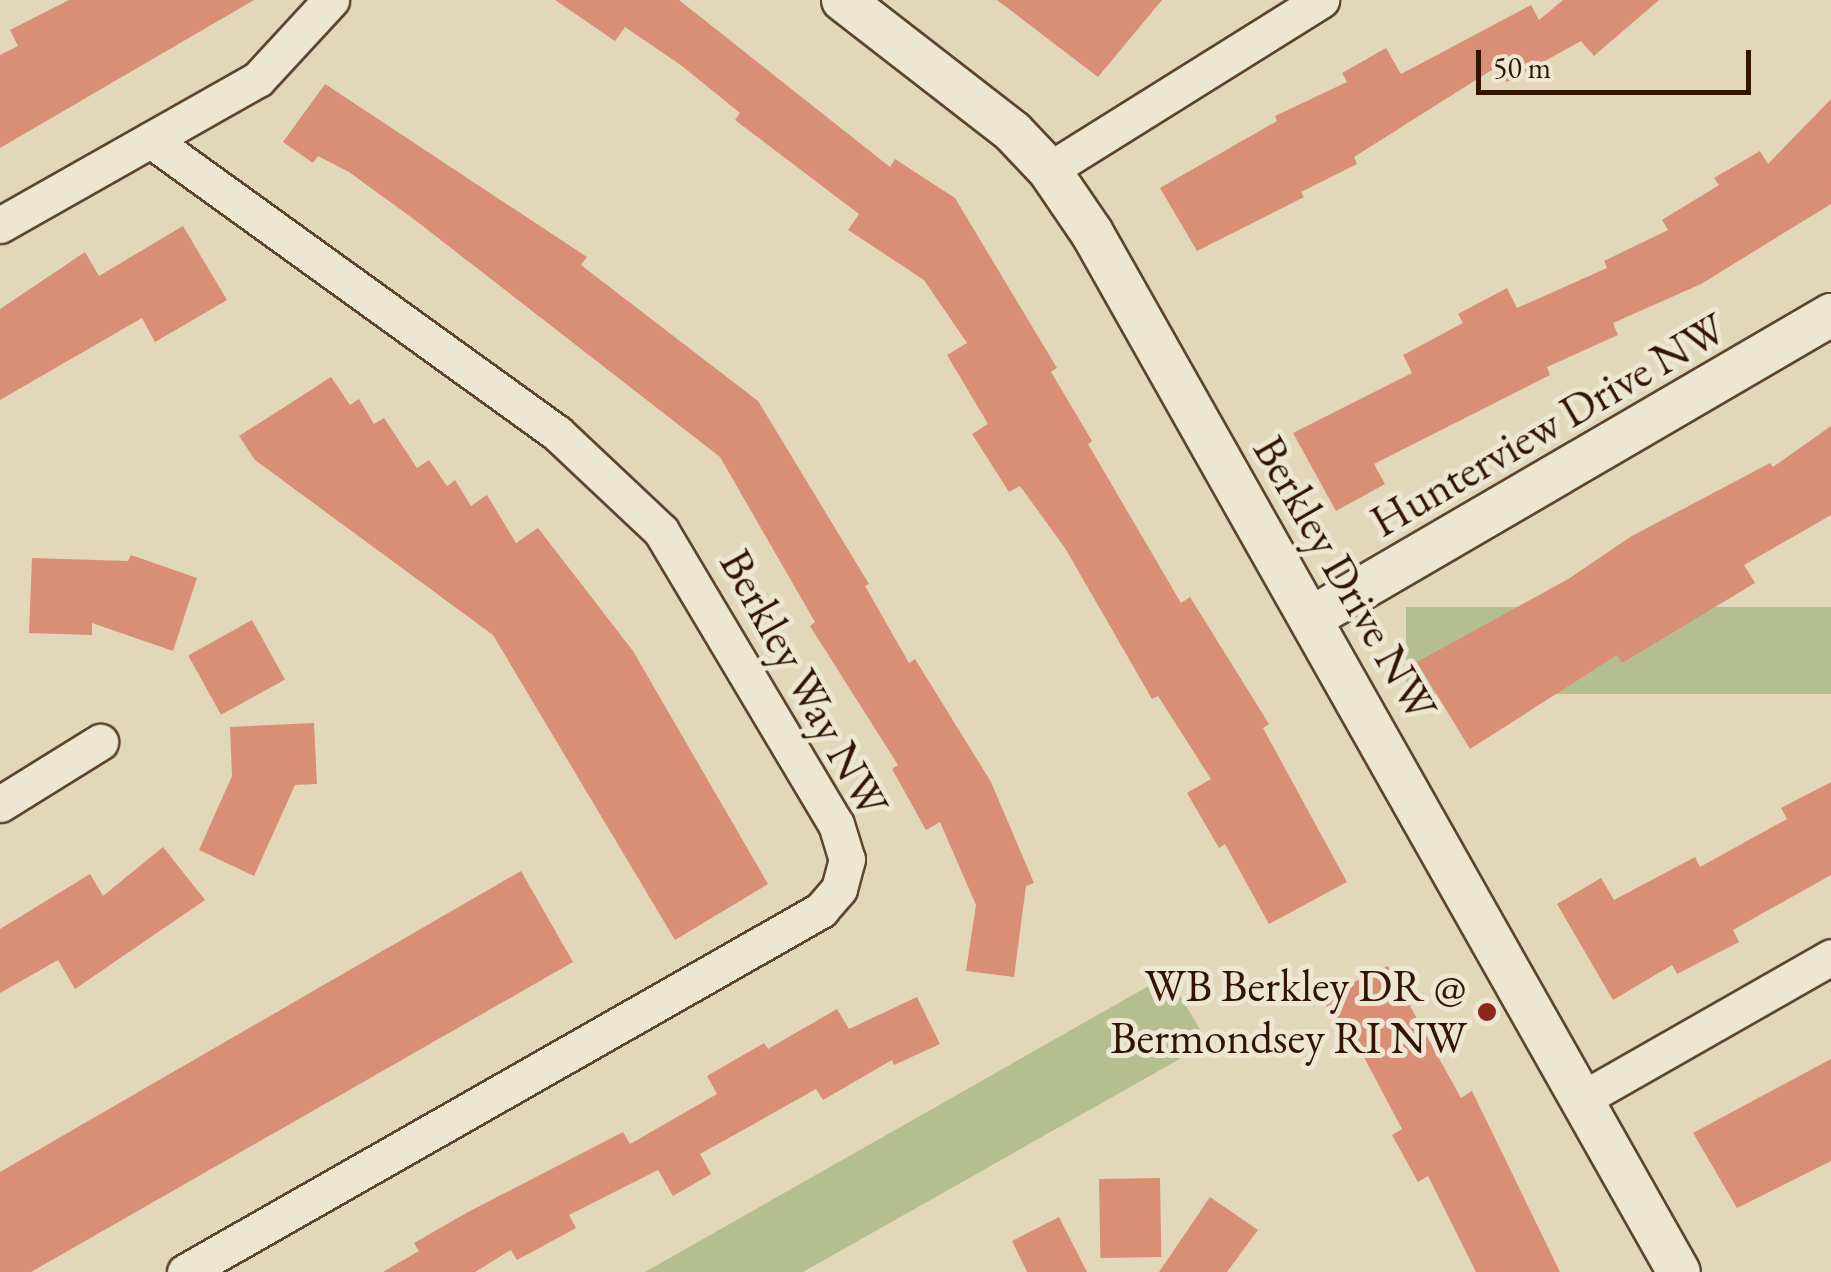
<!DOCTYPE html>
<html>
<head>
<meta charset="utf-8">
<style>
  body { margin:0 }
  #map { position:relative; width:1831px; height:1272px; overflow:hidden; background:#e2d8b9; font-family:"EB Garamond",serif }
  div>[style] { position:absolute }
  .green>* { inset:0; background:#b5be8e; transform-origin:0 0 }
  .building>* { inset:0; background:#d88f75; transform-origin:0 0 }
  .roads { filter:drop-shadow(2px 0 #5e452e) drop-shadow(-2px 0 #5e452e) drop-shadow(0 2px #5e452e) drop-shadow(0 -2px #5e452e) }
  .minor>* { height:35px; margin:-17.5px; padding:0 17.5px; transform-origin:17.5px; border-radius:17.5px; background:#ece6d2 }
  .tertiary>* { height:42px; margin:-21px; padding:0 21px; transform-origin:21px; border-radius:21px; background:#ece6d2 }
  .dots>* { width:28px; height:28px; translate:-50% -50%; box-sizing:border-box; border:5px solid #ece6d2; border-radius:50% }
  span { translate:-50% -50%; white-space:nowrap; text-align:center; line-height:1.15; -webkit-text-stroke:10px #ece6d2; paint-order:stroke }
  .street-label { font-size:45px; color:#321400 }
  .poi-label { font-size:45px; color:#321400 }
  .right { translate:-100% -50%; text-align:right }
  .scale { position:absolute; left:1476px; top:50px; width:275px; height:45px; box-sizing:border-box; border:5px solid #321400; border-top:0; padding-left:12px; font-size:30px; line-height:35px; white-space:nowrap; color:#321400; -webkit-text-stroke:8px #ece6d2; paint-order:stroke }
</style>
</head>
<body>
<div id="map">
  <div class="green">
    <i style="left:1831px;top:607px;width:87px;height:425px;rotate:90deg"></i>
    <i style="clip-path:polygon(1168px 975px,1208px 1043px,803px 1272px,645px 1272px)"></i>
  </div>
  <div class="building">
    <i style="clip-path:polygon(69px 0,254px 0,0 148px,0 55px,18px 46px,10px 30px)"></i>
    <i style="clip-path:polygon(555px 0,679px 0,890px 167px,895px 159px,955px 198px,1057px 368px,1051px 372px,1092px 441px,1088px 444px,1181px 603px,1190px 597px,1269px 724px,1263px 728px,1347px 882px,1269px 924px,1225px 844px,1219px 848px,1187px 793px,1211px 779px,1158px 696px,1152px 699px,1065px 548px,1020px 486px,1009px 492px,972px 434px,988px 424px,947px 355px,967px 343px,924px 280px,848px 230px,859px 214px,735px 120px,740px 113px,682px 66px,625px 27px,615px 41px)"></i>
    <i style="clip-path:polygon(997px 0,1162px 0,1098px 77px)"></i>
    <i style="clip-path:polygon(1563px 0,1659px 0,1594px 56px,1581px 41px,1507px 82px,1498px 66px,1354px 157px,1357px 164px,1301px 192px,1304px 197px,1197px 251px,1160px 188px,1277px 121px,1275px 116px,1347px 82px,1342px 73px,1386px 48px,1401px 74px,1531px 5px,1539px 20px)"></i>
    <i style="clip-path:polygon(325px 84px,587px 257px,581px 265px,758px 401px,869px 584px,865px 586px,909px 663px,915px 659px,991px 782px,1034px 883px,1026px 886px,1014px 977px,966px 971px,976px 905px,940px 822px,926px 830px,892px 769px,898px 765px,810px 626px,815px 622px,720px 457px,415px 220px,349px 172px,318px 156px,313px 163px,283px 142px)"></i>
    <i style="clip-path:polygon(1831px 99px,1831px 204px,1701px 284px,1613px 323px,1618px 335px,1547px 367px,1550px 375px,1374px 464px,1385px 484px,1336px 511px,1293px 433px,1412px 373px,1403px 355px,1463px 323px,1458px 314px,1507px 288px,1517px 308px,1607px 268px,1604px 261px,1668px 230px,1662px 220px,1719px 185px,1714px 178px,1760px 151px,1768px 164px)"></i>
    <i style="clip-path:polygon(183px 226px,227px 300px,155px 342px,142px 318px,0 400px,0 309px,85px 252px,99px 276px)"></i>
    <i style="clip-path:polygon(331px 377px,350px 405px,359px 399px,374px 424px,384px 418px,417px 468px,429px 460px,447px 486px,455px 480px,471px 506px,487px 495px,516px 543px,538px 528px,633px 651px,768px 884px,675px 940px,493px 635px,255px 460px,239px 436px)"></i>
    <i style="clip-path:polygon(1831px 426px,1831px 515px,1744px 565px,1755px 583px,1622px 663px,1617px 655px,1470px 749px,1417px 662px,1570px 578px,1630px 537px,1770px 463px,1773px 467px)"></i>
    <i style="clip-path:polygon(131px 555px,197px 578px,173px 651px,92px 623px,92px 635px,29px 633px,32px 558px,128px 561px)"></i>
    <i style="left:252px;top:620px;width:68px;height:73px;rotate:61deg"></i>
    <i style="clip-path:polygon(314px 723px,317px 784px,295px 785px,254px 876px,199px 850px,232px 776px,230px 727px)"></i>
    <i style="clip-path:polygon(1831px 782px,1831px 875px,1733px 930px,1739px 942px,1677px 974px,1672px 965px,1613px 1000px,1557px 904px,1601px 878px,1614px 900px,1695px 857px,1700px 867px,1787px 819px,1781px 808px)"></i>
    <i style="clip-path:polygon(163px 847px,205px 900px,75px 989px,58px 960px,0 993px,0 929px,90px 874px,103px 896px)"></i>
    <i style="clip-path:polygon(521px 871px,573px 962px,31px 1272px,0 1272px,0 1172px)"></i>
    <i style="clip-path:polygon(1388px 966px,1461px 1098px,1472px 1091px,1560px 1272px,1476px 1272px,1428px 1176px,1418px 1182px,1392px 1135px,1402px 1129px,1358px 1046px,1348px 1051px,1322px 997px)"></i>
    <i style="clip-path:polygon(917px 997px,940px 1044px,894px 1065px,892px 1060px,823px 1100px,816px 1089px,700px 1154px,711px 1174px,673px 1196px,658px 1170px,569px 1215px,576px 1228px,517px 1260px,511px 1250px,475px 1272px,383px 1272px,419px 1251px,414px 1243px,470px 1211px,623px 1132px,630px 1144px,717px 1094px,707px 1076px,764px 1043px,768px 1049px,837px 1009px,849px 1029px)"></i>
    <i style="clip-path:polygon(1831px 1059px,1831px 1161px,1737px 1208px,1693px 1133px)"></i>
    <i style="left:1160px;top:1178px;width:79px;height:61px;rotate:89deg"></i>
    <i style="clip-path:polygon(1210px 1197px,1258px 1230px,1227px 1272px,1159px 1272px)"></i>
    <i style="clip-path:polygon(1059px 1217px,1087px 1272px,1027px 1272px,1012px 1241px)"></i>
  </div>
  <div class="roads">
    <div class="minor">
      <i style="left:151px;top:140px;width:501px;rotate:35.82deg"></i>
      <i style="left:557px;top:433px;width:143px;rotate:43.3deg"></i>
      <i style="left:661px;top:531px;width:341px;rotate:59.2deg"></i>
      <i style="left:836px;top:824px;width:37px;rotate:73deg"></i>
      <i style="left:847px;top:859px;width:31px;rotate:105deg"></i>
      <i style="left:839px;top:889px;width:28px;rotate:131deg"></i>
      <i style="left:821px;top:910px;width:732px;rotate:150.35deg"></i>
      <i style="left:1049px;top:170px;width:321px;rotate:-32deg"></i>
      <i style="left:0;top:225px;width:296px;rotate:-29.5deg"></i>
      <i style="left:258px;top:79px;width:108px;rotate:-47.3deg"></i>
      <i style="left:0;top:804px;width:118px;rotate:-31.8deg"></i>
      <i style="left:1584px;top:1098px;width:284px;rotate:-29.7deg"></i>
    </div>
    <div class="tertiary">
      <i style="left:843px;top:0;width:215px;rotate:37.8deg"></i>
      <i style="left:1013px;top:132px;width:52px;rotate:46.5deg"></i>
      <i style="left:1049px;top:170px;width:76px;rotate:55.7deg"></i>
      <i style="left:1092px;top:233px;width:1193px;rotate:60.54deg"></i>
      <i style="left:1311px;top:618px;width:602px;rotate:-30.23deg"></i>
    </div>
  </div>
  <div class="dots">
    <i style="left:1487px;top:1012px;background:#8f2418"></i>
  </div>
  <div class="street-label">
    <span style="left:1548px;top:425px;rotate:-30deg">Hunterview Drive NW</span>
    <span style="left:1345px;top:578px;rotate:60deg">Berkley Drive NW</span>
    <span style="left:804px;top:683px;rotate:61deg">Berkley Way NW</span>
  </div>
  <div class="poi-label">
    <span class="right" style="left:1467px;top:1012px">WB Berkley DR @<br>Bermondsey RI NW</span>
  </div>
  <div class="scale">50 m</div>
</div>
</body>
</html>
